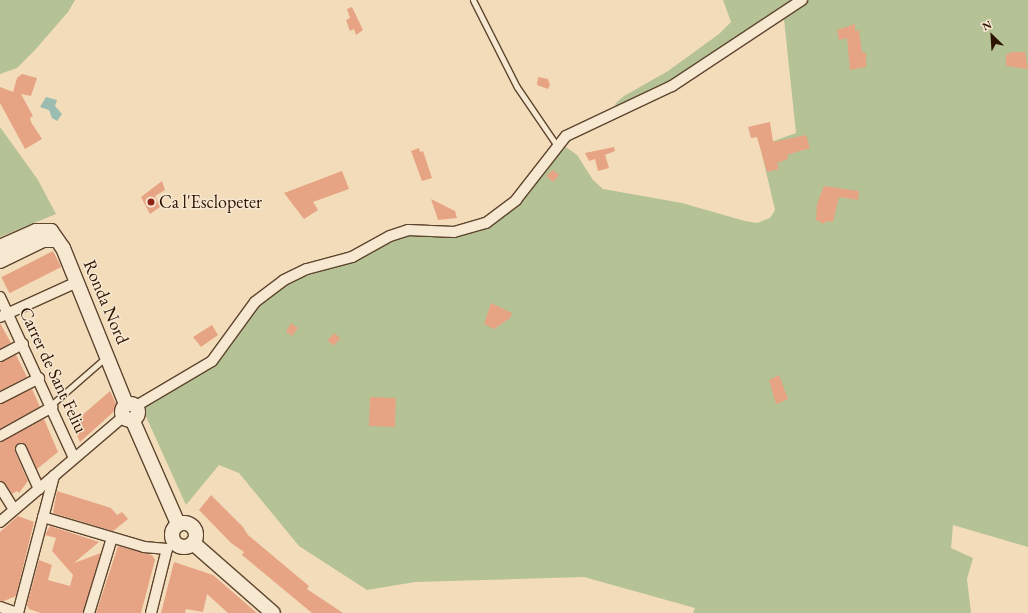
<!DOCTYPE html>
<html>
<head>
<meta charset="utf-8">
<style>
  body { margin:0 }
  #map { position:relative; width:1028px; height:613px; overflow:hidden; background:#f3dcba; font-family:"EB Garamond",serif }
  div>[style] { position:absolute }
  .green>* { inset:0; background:#b4c295 }
  .water>* { inset:0; background:#9bbcb0 }
  .building>* { inset:0; background:#e7a485; transform-origin:0 0 }
  .roads { filter:drop-shadow(1px 0 #5e452e) drop-shadow(-1px 0 #5e452e) drop-shadow(0 1px #5e452e) drop-shadow(0 -1px #5e452e) }
  .lane>* { height:5px; margin:-2.5px; padding:0 2.5px; transform-origin:2.5px; border-radius:2.5px; background:#f7e8d2 }
  .street>* { height:10px; margin:-5px; padding:0 5px; transform-origin:5px; border-radius:5px; background:#f7e8d2 }
  .secondary>* { height:14px; margin:-7px; padding:0 7px; transform-origin:7px; border-radius:7px; background:#f7e8d2 }
  .secondary>.ring { margin:-7px; padding:0; box-sizing:content-box; background:none; border:14px solid #f7e8d2; border-radius:50% }
  .dots>* { width:11px; height:11px; translate:-50% -50%; box-sizing:border-box; border:2px solid #f7e8d2; border-radius:50% }
  span { translate:-50% -50%; white-space:nowrap; text-align:center; line-height:1.15; -webkit-text-stroke:3px #f7e8d2; paint-order:stroke }
  .poi-label { font-size:18px; color:#2d1300 }
  .left { translate:0 -50%; text-align:left }
  .street-label { font-size:18px; color:#2d1300 }
  .north { position:absolute; left:972px; top:16px; width:40px; height:40px; -webkit-text-stroke:3px #f7e8d2; paint-order:stroke; rotate:335deg; font-size:11px; font-weight:700; line-height:16px; text-align:center; color:#2d1300 }
  .north::after { content:''; display:block; margin:auto; width:14px; height:18px; background:#2d1300; clip-path:polygon(50% 0,100% 100%,50% 72%,0 100%) }
</style>
</head>
<body>
<div id="map">
  <div class="green">
    <i style="clip-path:polygon(0 0,75px 0,68px 12px,34px 51px,17px 68px,0 74px)"></i>
    <i style="clip-path:polygon(723px 0,794px 0,675px 81px,617px 110px,615px 104px,624px 96px,668px 71px,719px 34px,731px 22px)"></i>
    <i style="clip-path:polygon(809px 0,1028px 0,1028px 547px,953px 525px,951px 548px,973px 558px,967px 579px,971px 613px,693px 613px,695px 608px,584px 577px,415px 582px,367px 590px,299px 546px,239px 473px,219px 465px,186px 505px,143px 410px,147px 404px,222px 354px,266px 295px,292px 281px,363px 257px,392px 240px,410px 236px,455px 236px,477px 232px,493px 224px,528px 195px,563px 145px,577px 155px,593px 180px,603px 189px,682px 203px,745px 221px,757px 223px,770px 218px,775px 210px,760px 146px,796px 133px,784px 19px)"></i>
    <i style="clip-path:polygon(0 127px,38px 180px,56px 214px,0 237px)"></i>
  </div>
  <div class="water">
    <i style="clip-path:polygon(46px 97px,57px 100px,55px 106px,62px 114px,57px 121px,52px 118px,49px 110px,40px 107px)"></i>
  </div>
  <div class="building">
    <i style="clip-path:polygon(352px 7px,363px 30px,356px 35px,354px 29px,350px 31px,346px 20px,350px 18px,347px 9px)"></i>
    <i style="clip-path:polygon(855px 24px,855px 31px,859px 30px,862px 52px,866px 53px,866px 67px,850px 70px,847px 38px,839px 40px,837px 30px)"></i>
    <i style="clip-path:polygon(1012px 52px,1025px 52px,1028px 69px,1006px 66px,1006px 55px)"></i>
    <i style="clip-path:polygon(22px 74px,37px 78px,31px 96px,21px 94px,33px 116px,30px 118px,31px 122px,42px 139px,25px 149px,0 103px,0 87px,13px 92px,17px 78px)"></i>
    <i style="clip-path:polygon(538px 77px,548px 79px,550px 85px,548px 89px,537px 85px)"></i>
    <i style="clip-path:polygon(770px 122px,773px 142px,806px 135px,810px 148px,787px 155px,788px 159px,777px 163px,779px 169px,767px 172px,757px 137px,751px 138px,748px 127px)"></i>
    <i style="clip-path:polygon(614px 147px,615px 151px,605px 155px,609px 168px,598px 171px,595px 159px,589px 161px,585px 153px)"></i>
    <i style="clip-path:polygon(419px 148px,420px 152px,423px 151px,432px 178px,422px 181px,411px 151px)"></i>
    <i style="clip-path:polygon(553px 170px,559px 175px,553px 182px,546px 176px)"></i>
    <i style="clip-path:polygon(342px 171px,349px 189px,313px 202px,318px 210px,304px 219px,284px 193px)"></i>
    <i style="clip-path:polygon(162px 181px,165px 190px,155px 196px,160px 207px,150px 214px,141px 197px)"></i>
    <i style="clip-path:polygon(824px 186px,859px 191px,858px 200px,839px 197px,833px 222px,826px 221px,824px 224px,816px 220px,817px 204px)"></i>
    <i style="clip-path:polygon(431px 199px,455px 211px,457px 218px,438px 220px)"></i>
    <i style="left:53px;top:251px;width:18px;height:58px;rotate:63deg"></i>
    <i style="clip-path:polygon(491px 303px,512px 313px,510px 318px,494px 329px,484px 324px)"></i>
    <i style="clip-path:polygon(0 323px,11px 343px,0 349px)"></i>
    <i style="clip-path:polygon(291px 323px,298px 328px,292px 336px,286px 332px)"></i>
    <i style="clip-path:polygon(212px 325px,218px 335px,201px 347px,193px 337px)"></i>
    <i style="left:334px;top:333px;width:8px;height:10px;rotate:40deg"></i>
    <i style="clip-path:polygon(16px 355px,27px 377px,0 391px,0 362px)"></i>
    <i style="clip-path:polygon(779px 375px,788px 399px,776px 404px,769px 380px)"></i>
    <i style="clip-path:polygon(32px 389px,40px 407px,0 429px,0 404px)"></i>
    <i style="clip-path:polygon(110px 391px,118px 408px,80px 442px,72px 424px)"></i>
    <i style="left:370px;top:397px;width:26px;height:29px;rotate:2deg"></i>
    <i style="clip-path:polygon(44px 419px,58px 452px,37px 469px,25px 444px,16px 445px,15px 452px,28px 481px,19px 493px,17px 491px,12px 494px,5px 483px,0 481px,0 442px)"></i>
    <i style="clip-path:polygon(57px 491px,111px 508px,117px 515px,122px 512px,128px 519px,113px 531px,53px 513px)"></i>
    <i style="clip-path:polygon(211px 495px,243px 527px,248px 535px,309px 586px,307px 589px,343px 613px,312px 613px,242px 555px,244px 552px,231px 543px,199px 510px)"></i>
    <i style="clip-path:polygon(18px 516px,34px 522px,16px 596px,4px 601px,0 601px,0 532px)"></i>
    <i style="clip-path:polygon(50px 526px,99px 542px,74px 563px,101px 553px,83px 613px,41px 613px,29px 609px,27px 605px,39px 560px,52px 565px,48px 580px,70px 586px,73px 575px,52px 551px,56px 538px,45px 535px)"></i>
    <i style="clip-path:polygon(118px 546px,152px 555px,155px 560px,141px 613px,96px 613px)"></i>
    <i style="clip-path:polygon(174px 562px,213px 575px,257px 613px,228px 613px,207px 594px,203px 612px,186px 609px,185px 613px,161px 613px)"></i>
  </div>
  <div class="roads">
    <div class="lane">
      <i style="left:473px;top:0;width:97px;rotate:63.2deg"></i>
      <i style="left:517px;top:87px;width:73px;rotate:55.7deg"></i>
      <i style="left:51px;top:405px;width:73px;rotate:-41.1deg"></i>
    </div>
    <div class="street">
      <i style="left:0;top:297px;width:177px;rotate:65.3deg"></i>
      <i style="left:0;top:317px;width:85px;rotate:-24.4deg"></i>
      <i style="left:0;top:356px;width:26px;rotate:-28deg"></i>
      <i style="left:0;top:398px;width:44px;rotate:-27.1deg"></i>
      <i style="left:136px;top:406px;width:88px;rotate:-30.6deg"></i>
      <i style="left:212px;top:361px;width:73px;rotate:-53.9deg"></i>
      <i style="left:255px;top:302px;width:36px;rotate:-37deg"></i>
      <i style="left:284px;top:280px;width:25px;rotate:-26deg"></i>
      <i style="left:307px;top:269px;width:47px;rotate:-14.9deg"></i>
      <i style="left:352px;top:257px;width:43px;rotate:-28.9deg"></i>
      <i style="left:390px;top:236px;width:19px;rotate:-18deg"></i>
      <i style="left:408px;top:230px;width:46px;rotate:2.5deg"></i>
      <i style="left:454px;top:232px;width:33px;rotate:-16deg"></i>
      <i style="left:486px;top:223px;width:38px;rotate:-37deg"></i>
      <i style="left:516px;top:200px;width:81px;rotate:-52deg"></i>
      <i style="left:566px;top:136px;width:117px;rotate:-25.3deg"></i>
      <i style="left:672px;top:86px;width:156px;rotate:-33.5deg"></i>
      <i style="left:0;top:436px;width:60px;rotate:-29.1deg"></i>
      <i style="left:21px;top:449px;width:44px;rotate:65.8deg"></i>
      <i style="left:0;top:487px;width:26px;rotate:58deg"></i>
      <i style="left:43px;top:517px;width:105px;rotate:16.5deg"></i>
      <i style="left:144px;top:547px;width:23px;rotate:5deg"></i>
      <i style="left:0;top:522px;width:162px;rotate:-40.5deg"></i>
      <i style="left:0;top:607px;width:18px;rotate:19deg"></i>
      <i style="left:18px;top:613px;width:142px;rotate:-75.3deg"></i>
      <i style="left:89px;top:613px;width:78px;rotate:-73deg"></i>
      <i style="left:151px;top:613px;width:66px;rotate:-76deg"></i>
    </div>
    <div class="secondary">
      <i style="left:0;top:247px;width:39px;rotate:-24deg"></i>
      <i style="left:36px;top:231px;width:15px"></i>
      <i style="left:51px;top:231px;width:21px;rotate:55deg"></i>
      <i style="left:63px;top:248px;width:168px;rotate:68deg"></i>
      <i style="left:0;top:261px;width:48px;rotate:-26deg"></i>
      <i style="left:43px;top:240px;width:12px"></i>
      <i class="ring" style="left:122px;top:404px;width:2px;height:2px"></i>
      <i style="left:132px;top:419px;width:115px;rotate:66.3deg"></i>
      <i class="ring" style="left:172px;top:523px;width:10px;height:10px"></i>
      <i style="left:193px;top:543px;width:106px;rotate:41.2deg"></i>
    </div>
  </div>
  <div class="dots">
    <i style="left:151px;top:202px;background:#8f2418"></i>
  </div>
  <div class="poi-label">
    <span class="left" style="left:159px;top:202px">Ca l'Esclopeter</span>
  </div>
  <div class="street-label">
    <span style="left:106px;top:302px;rotate:67deg">Ronda Nord</span>
    <span style="left:53px;top:370px;rotate:65deg">Carrer de Sant Feliu</span>
  </div>
  <div class="north">N</div>
</div>
</body>
</html>
